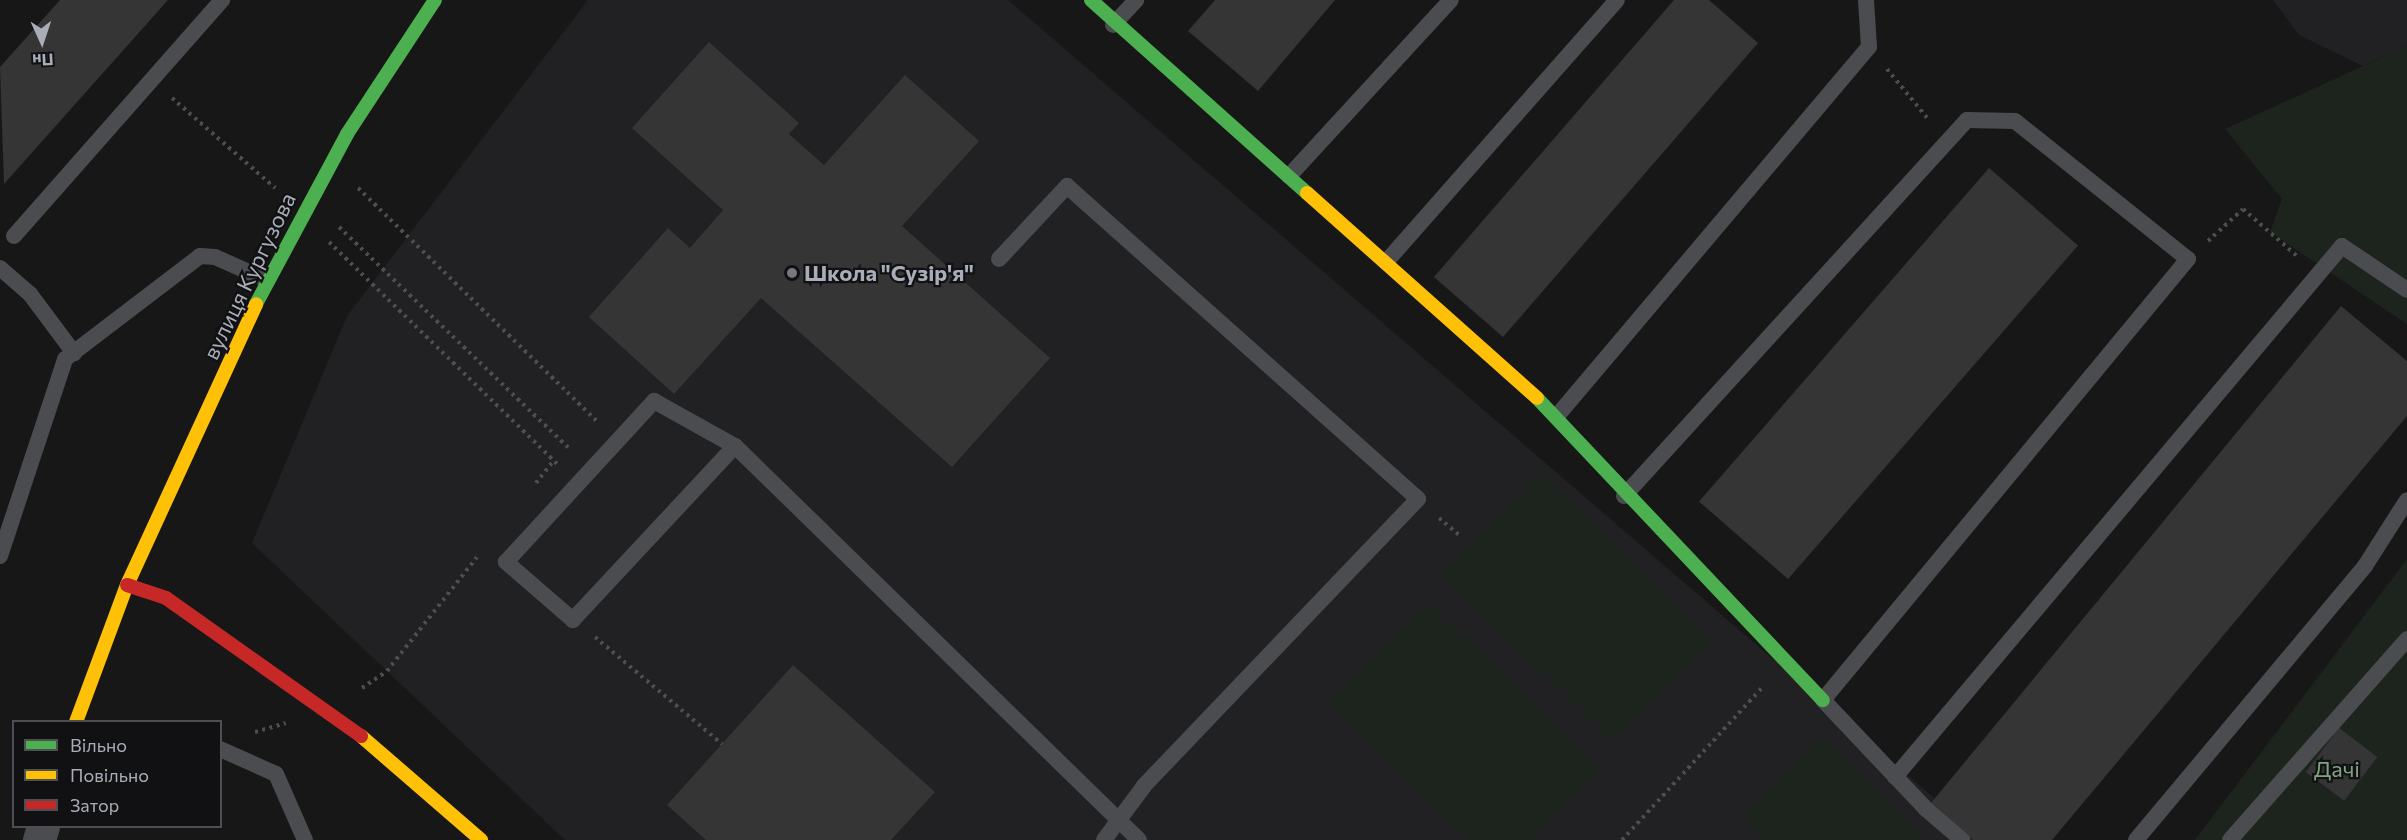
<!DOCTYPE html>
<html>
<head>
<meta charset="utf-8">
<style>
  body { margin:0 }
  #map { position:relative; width:2407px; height:840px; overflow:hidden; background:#171717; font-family:Commissioner,sans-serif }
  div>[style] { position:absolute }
  .built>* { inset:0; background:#212123 }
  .green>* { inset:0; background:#1d241e; transform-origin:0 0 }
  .building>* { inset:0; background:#353536; transform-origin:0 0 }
  .path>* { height:4px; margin-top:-2px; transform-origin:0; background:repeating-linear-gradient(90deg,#4d4e52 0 3px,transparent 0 7.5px) }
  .lane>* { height:16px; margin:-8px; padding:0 8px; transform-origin:8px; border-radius:8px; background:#4b4c50 }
  .street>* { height:33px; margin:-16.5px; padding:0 16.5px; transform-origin:16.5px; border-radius:16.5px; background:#4b4c50 }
  .fast>* { height:14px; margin:-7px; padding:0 7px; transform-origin:7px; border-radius:7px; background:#4caf50 }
  .slow>* { height:14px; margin:-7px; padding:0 7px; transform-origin:7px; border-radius:7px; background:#ffc107 }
  .jam>* { height:14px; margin:-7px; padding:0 7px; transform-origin:7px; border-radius:7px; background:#c62828 }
  .dots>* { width:16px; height:16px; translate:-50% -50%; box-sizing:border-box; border:3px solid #111113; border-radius:50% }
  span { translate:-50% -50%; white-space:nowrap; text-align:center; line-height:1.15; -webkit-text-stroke:4.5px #111113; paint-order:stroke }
  .poi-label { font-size:22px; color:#a8adb8; font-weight:700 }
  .left { translate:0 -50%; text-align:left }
  .street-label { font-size:22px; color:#a8adb8 }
  .park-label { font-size:22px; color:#7fa381 }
  .legend { position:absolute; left:12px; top:720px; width:210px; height:108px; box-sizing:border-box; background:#111113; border:2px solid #4d4f55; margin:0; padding:8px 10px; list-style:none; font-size:18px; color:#a8adb8 }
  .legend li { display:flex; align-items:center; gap:12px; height:30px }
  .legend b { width:30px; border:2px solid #4d4f55 }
  .north { position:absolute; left:12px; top:12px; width:60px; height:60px; -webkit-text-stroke:4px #111113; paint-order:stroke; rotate:177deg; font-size:16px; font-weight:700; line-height:24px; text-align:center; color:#a8adb8 }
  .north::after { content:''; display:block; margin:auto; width:21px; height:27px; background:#a8adb8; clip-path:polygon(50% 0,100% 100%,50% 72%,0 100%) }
</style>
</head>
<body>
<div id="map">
  <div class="built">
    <i style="clip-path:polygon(588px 0,1008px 0,1983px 840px,565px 840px,252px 543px,347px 316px)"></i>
    <i style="clip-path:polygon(2273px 0,2407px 0,2407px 46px,2363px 66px,2299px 35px)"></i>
  </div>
  <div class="green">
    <i style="clip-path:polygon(2407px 46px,2407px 324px,2270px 232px,2282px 199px,2225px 129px)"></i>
    <i style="left:1537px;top:472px;width:244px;height:140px;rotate:44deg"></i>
    <i style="clip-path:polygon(2407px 559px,2407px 840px,2195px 840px)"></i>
    <i style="clip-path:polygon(1425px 601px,1601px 771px,1534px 840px,1471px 840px,1327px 702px)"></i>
    <i style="clip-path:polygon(1820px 736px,1922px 840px,1761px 840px,1738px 816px)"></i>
  </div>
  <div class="building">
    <i style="clip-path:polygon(60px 0,168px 0,4px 184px,0 67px)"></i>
    <i style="clip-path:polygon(1215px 0,1335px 0,1258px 91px,1188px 31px)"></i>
    <i style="clip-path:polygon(1674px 0,1709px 0,1758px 43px,1503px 337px,1434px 277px)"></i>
    <i style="clip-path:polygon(709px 42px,799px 123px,789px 134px,824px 165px,905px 75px,979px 141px,902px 226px,1050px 358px,952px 467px,761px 298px,674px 394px,589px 317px,668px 228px,690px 248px,723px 210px,632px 128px)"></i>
    <i style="left:1989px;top:168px;width:118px;height:442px;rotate:41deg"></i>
    <i style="clip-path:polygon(2341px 306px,2407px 361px,2407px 416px,2052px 840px,1973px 840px,1931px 803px)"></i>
    <i style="clip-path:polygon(793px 665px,935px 792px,891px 840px,706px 840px,667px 805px)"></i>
    <i style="left:2339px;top:728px;width:48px;height:55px;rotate:37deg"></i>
  </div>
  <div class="path">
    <i style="left:1887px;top:69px;width:65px;rotate:50.6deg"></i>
    <i style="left:172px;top:98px;width:137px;rotate:41.1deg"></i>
    <i style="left:358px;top:188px;width:335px;rotate:44.3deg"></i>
    <i style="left:339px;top:227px;width:322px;rotate:43.9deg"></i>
    <i style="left:2208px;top:241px;width:47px;rotate:-42.4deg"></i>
    <i style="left:2243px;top:209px;width:72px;rotate:41deg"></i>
    <i style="left:329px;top:242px;width:320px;rotate:44.2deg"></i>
    <i style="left:536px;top:483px;width:29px;rotate:-52deg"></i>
    <i style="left:1439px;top:518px;width:26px;rotate:40deg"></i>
    <i style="left:595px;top:637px;width:166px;rotate:40.1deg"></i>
    <i style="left:362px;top:688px;width:30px;rotate:-34deg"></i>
    <i style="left:387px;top:671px;width:145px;rotate:-51.7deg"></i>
    <i style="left:255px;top:732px;width:32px;rotate:-16deg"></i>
    <i style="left:1622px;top:840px;width:207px;rotate:-47.4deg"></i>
  </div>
  <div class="lane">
    <i style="left:1113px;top:25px;width:34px;rotate:-47deg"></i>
    <i style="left:1289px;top:176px;width:239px;rotate:-47.4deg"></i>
    <i style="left:14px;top:236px;width:315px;rotate:-48.6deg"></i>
    <i style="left:999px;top:259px;width:100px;rotate:-47deg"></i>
    <i style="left:1067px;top:186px;width:470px;rotate:41.7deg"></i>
    <i style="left:1418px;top:499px;width:397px;rotate:133.7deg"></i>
    <i style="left:1144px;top:786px;width:67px;rotate:126.5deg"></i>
    <i style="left:1386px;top:262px;width:349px;rotate:-48.6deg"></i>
    <i style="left:0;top:268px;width:40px;rotate:41deg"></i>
    <i style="left:30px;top:294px;width:74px;rotate:53.3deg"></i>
    <i style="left:1557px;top:416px;width:483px;rotate:-49.8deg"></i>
    <i style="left:1869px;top:47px;width:47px;rotate:-93.7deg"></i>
    <i style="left:735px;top:446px;width:238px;rotate:133deg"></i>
    <i style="left:573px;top:620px;width:89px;rotate:-139.1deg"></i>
    <i style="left:506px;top:562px;width:219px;rotate:-47.4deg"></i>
    <i style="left:654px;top:401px;width:93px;rotate:29.1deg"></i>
    <i style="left:735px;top:446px;width:564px;rotate:44.28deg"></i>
    <i style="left:1624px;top:496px;width:509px;rotate:-47.63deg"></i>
    <i style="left:1967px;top:120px;width:48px;rotate:1.2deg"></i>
    <i style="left:2015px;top:121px;width:221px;rotate:38.6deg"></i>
    <i style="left:2188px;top:259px;width:572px;rotate:129.61deg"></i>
    <i style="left:1823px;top:700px;width:150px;rotate:46.6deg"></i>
    <i style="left:1926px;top:809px;width:48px;rotate:40.7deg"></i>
    <i style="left:0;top:556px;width:207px;rotate:-71.7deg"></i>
    <i style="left:65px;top:359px;width:170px;rotate:-37.3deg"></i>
    <i style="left:200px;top:256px;width:15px;rotate:4deg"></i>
    <i style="left:215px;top:257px;width:57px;rotate:23.9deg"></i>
    <i style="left:220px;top:749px;width:61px;rotate:24.1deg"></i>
    <i style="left:276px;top:774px;width:72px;rotate:66.3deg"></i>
    <i style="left:1895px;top:777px;width:694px;rotate:-49.91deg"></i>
    <i style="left:2342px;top:246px;width:78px;rotate:34.1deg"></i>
    <i style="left:2136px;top:840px;width:357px;rotate:-50.1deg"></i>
    <i style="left:2365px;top:566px;width:78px;rotate:-57.5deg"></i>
    <i style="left:2230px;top:840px;width:268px;rotate:-48.6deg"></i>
  </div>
  <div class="street">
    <i style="left:39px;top:840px;width:15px;rotate:-74deg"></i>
  </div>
  <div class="fast">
    <i style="left:1091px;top:0;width:290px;rotate:41.8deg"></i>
    <i style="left:256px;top:304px;width:193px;rotate:-61.8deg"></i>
    <i style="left:347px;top:134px;width:160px;rotate:-56.7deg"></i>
    <i style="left:1537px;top:398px;width:416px;rotate:46.6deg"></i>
  </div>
  <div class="slow">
    <i style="left:1307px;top:193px;width:308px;rotate:41.7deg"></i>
    <i style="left:76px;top:722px;width:146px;rotate:-69.6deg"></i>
    <i style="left:127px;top:585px;width:309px;rotate:-65.3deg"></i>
    <i style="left:361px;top:736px;width:159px;rotate:40.9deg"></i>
  </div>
  <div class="jam">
    <i style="left:127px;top:585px;width:41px;rotate:18.4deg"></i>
    <i style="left:166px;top:598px;width:239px;rotate:35.3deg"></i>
  </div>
  <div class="dots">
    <i style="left:792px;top:273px;background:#757880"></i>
  </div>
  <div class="poi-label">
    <span class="left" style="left:804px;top:273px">Школа "Сузір'я"</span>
  </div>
  <div class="street-label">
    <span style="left:249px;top:276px;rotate:-64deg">вулиця Кургузова</span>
  </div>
  <div class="park-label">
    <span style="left:2337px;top:769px">Дачі</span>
  </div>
  <ul class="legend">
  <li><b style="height:8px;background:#4caf50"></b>Вільно</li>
  <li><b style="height:8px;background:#ffc107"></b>Повільно</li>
  <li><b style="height:8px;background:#c62828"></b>Затор</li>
  </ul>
  <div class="north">Пн</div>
</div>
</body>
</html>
